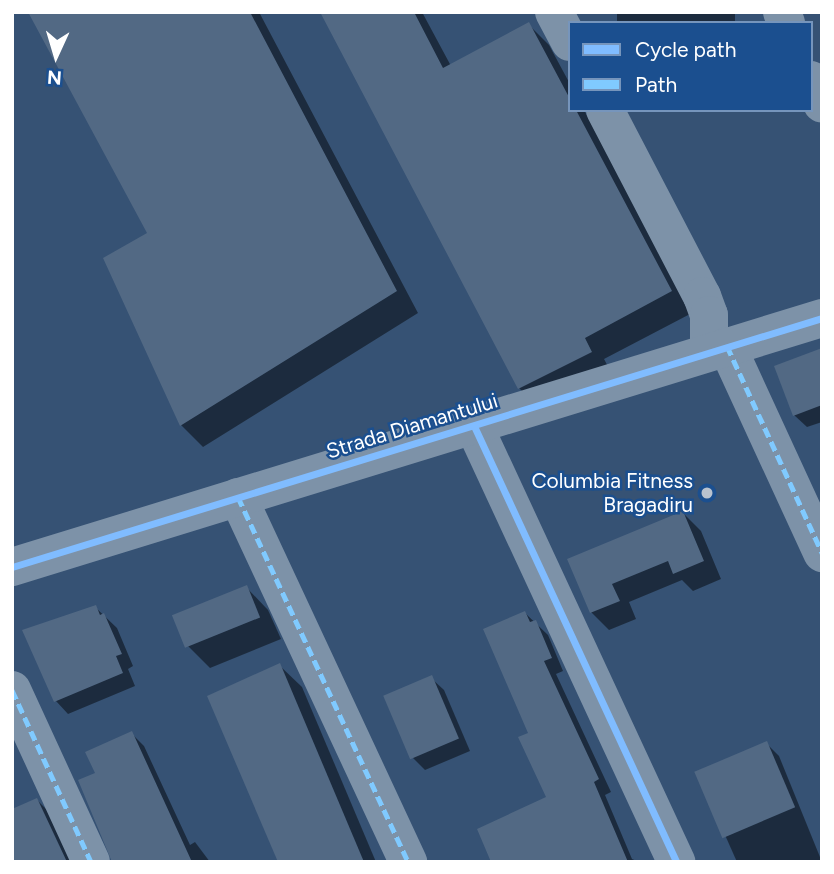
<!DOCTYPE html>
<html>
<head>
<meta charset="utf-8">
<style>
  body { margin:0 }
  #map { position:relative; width:834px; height:874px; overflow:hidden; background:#365274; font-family:Figtree,sans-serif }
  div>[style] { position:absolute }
  .shadow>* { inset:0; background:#0007; transform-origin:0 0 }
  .building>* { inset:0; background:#526984; transform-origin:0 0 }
  .minor>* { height:38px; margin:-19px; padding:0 19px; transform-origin:19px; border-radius:19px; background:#7d92a8 }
  .quiet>* { height:5px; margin-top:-2.5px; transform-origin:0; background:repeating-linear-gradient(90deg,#80caff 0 10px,transparent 0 15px) }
  .cycleway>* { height:7px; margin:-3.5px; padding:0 3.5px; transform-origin:3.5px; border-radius:3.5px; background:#80bcff }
  .dots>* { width:19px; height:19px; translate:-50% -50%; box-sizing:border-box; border:4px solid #1b4f8f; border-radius:50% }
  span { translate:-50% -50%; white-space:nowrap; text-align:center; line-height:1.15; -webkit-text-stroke:5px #1b4f8f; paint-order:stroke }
  .street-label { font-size:21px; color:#fff }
  .poi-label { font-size:21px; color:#fff }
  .right { translate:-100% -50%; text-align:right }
  .frame { position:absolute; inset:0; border:14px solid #fff; pointer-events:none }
  .legend { position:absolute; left:568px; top:21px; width:245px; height:91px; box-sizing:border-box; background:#1b4f8f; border:2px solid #7695bc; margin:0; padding:9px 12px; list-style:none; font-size:21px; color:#fff }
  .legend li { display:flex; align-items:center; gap:14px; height:35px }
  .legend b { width:35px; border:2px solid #7695bc }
  .north { position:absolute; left:21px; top:21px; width:70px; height:70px; -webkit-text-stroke:5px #1b4f8f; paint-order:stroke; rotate:184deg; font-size:19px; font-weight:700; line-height:28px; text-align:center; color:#fff }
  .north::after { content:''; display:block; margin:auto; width:24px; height:32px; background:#fff; clip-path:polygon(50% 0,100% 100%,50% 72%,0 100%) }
</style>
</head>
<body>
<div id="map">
  <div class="shadow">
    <i style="clip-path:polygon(30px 12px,259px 12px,418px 313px,203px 447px,181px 425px,150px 234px)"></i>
    <i style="clip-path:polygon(322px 12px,422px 12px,451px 66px,528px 24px,549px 45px,570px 84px,570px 110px,584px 110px,692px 313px,604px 359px,612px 374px,540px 409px,519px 388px)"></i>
    <i style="left:617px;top:12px;width:118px;height:13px"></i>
    <i style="clip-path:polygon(822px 350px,822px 422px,807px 427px,794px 415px)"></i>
    <i style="clip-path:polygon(683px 513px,701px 531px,721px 579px,693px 591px,682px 580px,629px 602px,636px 619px,609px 630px,591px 612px,569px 560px)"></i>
    <i style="clip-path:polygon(246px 587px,268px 610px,281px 639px,210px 668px,188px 646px)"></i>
    <i style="clip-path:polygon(95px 607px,117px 628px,133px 666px,128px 669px,135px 686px,68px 714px,56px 701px)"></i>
    <i style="clip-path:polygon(525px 613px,548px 635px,563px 671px,556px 674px,611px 792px,605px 795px,632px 859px,639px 862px,493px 862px,549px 798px,530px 734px)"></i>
    <i style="clip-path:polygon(279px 665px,302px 687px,376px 862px,280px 862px)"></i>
    <i style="clip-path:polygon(431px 678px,444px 690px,470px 751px,425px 770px,413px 758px)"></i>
    <i style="clip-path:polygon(131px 733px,144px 746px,190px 845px,195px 842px,210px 862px,142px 862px,97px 774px)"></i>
    <i style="clip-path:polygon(766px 743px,779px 756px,822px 862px,737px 862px,697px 772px)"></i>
    <i style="clip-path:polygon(37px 800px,50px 813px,72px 862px,12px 862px)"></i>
  </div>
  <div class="building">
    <i style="clip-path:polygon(28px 12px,250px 12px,397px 291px,180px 426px,103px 258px,147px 233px)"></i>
    <i style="clip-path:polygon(320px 12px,414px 12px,443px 68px,529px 22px,570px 99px,570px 110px,576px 110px,672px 291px,585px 338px,592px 352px,518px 389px)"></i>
    <i style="clip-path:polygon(822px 348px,822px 405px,793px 416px,774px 366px)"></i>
    <i style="clip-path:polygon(683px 511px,704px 561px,673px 574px,668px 561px,612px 584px,620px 601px,590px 613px,567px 559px)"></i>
    <i style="left:247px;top:585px;width:35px;height:81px;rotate:68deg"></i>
    <i style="clip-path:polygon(96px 605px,100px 615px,104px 613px,122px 654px,116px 656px,123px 673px,54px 702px,22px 630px)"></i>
    <i style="clip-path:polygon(525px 611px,530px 622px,536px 620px,552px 658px,544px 661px,599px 779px,594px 782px,628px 862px,491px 862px,477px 829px,546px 797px,518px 737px,528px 733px,483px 629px)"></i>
    <i style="clip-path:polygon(280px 663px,364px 862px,278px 862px,207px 696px)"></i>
    <i style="left:432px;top:675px;width:69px;height:53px;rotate:67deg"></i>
    <i style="clip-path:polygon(132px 731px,192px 862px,112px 862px,78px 780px,95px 773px,85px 752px)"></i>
    <i style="left:767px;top:741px;width:72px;height:79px;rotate:67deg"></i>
    <i style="clip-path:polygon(37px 798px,67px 862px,12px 862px,12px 809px)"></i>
  </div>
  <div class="minor">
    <i style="left:554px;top:12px;width:34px;rotate:62deg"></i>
    <i style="left:782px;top:12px;width:12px;rotate:70deg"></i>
    <i style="left:811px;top:80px;width:26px;rotate:65deg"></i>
    <i style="left:605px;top:110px;width:210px;rotate:62.5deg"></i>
    <i style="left:702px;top:296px;width:20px;rotate:70deg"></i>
    <i style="left:709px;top:315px;width:36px;rotate:90deg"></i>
    <i style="left:727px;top:346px;width:228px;rotate:65.3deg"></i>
    <i style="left:474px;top:426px;width:481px;rotate:65.1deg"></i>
    <i style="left:238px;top:497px;width:403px;rotate:65deg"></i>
    <i style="left:12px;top:567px;width:847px;rotate:-17.09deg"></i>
    <i style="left:12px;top:690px;width:189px;rotate:65.3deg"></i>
  </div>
  <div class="quiet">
    <i style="left:727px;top:346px;width:228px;rotate:65.3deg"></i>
    <i style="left:238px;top:497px;width:403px;rotate:65deg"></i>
    <i style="left:12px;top:690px;width:189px;rotate:65.3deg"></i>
  </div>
  <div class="cycleway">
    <i style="left:474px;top:426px;width:481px;rotate:65.1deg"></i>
    <i style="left:12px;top:567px;width:847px;rotate:-17.09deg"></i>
  </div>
  <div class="dots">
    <i style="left:707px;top:493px;background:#b9c2ce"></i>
  </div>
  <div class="street-label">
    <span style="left:412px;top:426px;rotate:-17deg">Strada Diamantului</span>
  </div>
  <div class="poi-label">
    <span class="right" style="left:693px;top:493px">Columbia Fitness<br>Bragadiru</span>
  </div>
  <div class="frame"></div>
  <ul class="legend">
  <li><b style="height:9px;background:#80bcff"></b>Cycle path</li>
  <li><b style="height:9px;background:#80caff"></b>Path</li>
  </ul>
  <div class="north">N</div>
</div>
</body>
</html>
